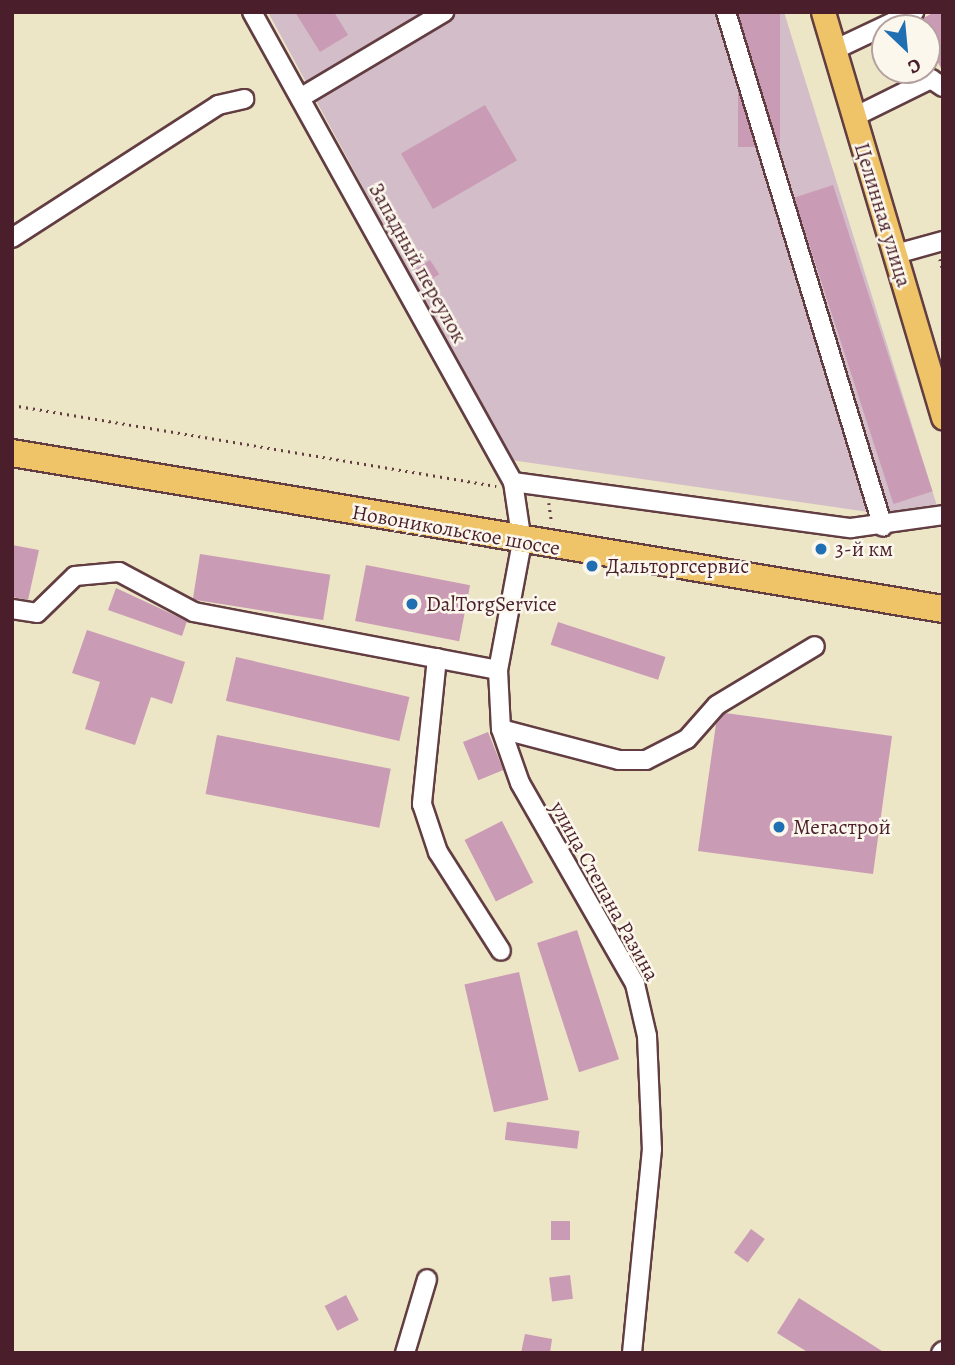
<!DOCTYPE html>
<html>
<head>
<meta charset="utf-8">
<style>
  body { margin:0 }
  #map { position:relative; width:955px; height:1365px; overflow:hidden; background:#ece5c6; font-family:Alegreya,serif }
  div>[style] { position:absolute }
  .industrial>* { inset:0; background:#d2bdc8 }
  .building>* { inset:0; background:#ca9bb5; transform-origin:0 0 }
  .path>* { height:2.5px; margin-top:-1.25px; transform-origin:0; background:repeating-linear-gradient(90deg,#623d42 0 2px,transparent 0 7px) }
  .roads { filter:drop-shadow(2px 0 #623d42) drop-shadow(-2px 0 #623d42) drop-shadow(0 2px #623d42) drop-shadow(0 -2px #623d42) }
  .minor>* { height:18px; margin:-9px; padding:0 9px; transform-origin:9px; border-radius:9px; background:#fff }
  .major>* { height:23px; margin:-11.5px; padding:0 11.5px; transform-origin:11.5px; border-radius:11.5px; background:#efc469 }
  .highway>* { height:26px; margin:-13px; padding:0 13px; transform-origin:13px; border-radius:13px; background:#efc469 }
  .dots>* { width:19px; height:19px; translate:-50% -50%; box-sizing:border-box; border:4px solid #fbf7ec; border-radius:50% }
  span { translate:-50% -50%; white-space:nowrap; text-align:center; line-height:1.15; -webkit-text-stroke:5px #fbf7ec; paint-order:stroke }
  .street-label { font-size:21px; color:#4a1f2b }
  .poi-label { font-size:21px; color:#4a1f2b }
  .left { translate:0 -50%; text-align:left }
  .frame { position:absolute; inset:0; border:14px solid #4a1f2b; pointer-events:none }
  .north { position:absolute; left:871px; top:14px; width:70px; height:70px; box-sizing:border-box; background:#fbf7ec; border:2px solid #b4a19f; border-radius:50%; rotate:154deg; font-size:19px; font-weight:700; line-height:28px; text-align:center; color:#4a1f2b }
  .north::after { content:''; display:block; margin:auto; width:24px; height:32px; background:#1f6fb2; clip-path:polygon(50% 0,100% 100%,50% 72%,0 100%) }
</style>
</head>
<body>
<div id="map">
  <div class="industrial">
    <i style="clip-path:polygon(268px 12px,784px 12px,937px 506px,896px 516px,511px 460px)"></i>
  </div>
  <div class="building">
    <i style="clip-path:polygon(295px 12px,334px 12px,348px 35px,320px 52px)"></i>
    <i style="left:738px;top:12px;width:42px;height:135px"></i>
    <i style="clip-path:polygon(934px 12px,943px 12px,943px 72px,932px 51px,927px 54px,927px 28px,907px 28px)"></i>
    <i style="left:485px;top:105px;width:64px;height:97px;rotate:60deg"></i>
    <i style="left:833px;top:185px;width:322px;height:41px;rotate:72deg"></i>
    <i style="left:430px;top:260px;width:17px;height:17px;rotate:57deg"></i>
    <i style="clip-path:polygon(12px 545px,39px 550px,28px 600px,12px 597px)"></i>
    <i style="left:200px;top:554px;width:132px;height:46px;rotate:9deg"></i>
    <i style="left:366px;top:565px;width:106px;height:57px;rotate:11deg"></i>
    <i style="clip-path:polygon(116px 588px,187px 621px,182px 636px,108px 610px)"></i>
    <i style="left:558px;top:622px;width:113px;height:24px;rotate:18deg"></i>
    <i style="clip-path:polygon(87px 630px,185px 662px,172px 704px,151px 697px,135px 745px,85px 729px,100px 682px,72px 673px)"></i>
    <i style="left:236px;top:657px;width:178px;height:45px;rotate:13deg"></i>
    <i style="clip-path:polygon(725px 713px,892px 736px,873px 874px,698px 851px,716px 724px)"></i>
    <i style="left:488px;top:732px;width:41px;height:27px;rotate:68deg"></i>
    <i style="left:217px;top:735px;width:177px;height:60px;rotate:11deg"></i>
    <i style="left:502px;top:821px;width:69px;height:42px;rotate:63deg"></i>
    <i style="left:577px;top:930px;width:136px;height:42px;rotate:72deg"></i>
    <i style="left:519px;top:972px;width:131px;height:56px;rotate:77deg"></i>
    <i style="left:507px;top:1122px;width:73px;height:18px;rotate:7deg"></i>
    <i style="left:551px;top:1221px;width:19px;height:19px"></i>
    <i style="left:751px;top:1229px;width:17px;height:29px;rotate:36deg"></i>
    <i style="left:570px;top:1275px;width:24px;height:21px;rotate:83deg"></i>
    <i style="left:346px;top:1295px;width:28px;height:24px;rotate:63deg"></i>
    <i style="clip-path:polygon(799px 1298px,885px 1353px,809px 1353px,777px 1333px)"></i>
    <i style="clip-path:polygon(525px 1334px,552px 1339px,550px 1353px,521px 1353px)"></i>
  </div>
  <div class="path">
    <i style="left:940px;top:259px;width:11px;rotate:75deg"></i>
    <i style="left:12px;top:405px;width:491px;rotate:9.5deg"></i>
    <i style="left:549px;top:503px;width:21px;rotate:82deg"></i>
  </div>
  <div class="roads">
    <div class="minor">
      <i style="left:252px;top:12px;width:538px;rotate:60.96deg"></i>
      <i style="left:513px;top:482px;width:61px;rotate:81.5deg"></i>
      <i style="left:522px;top:542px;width:130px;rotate:100.6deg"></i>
      <i style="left:498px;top:670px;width:59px;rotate:87.1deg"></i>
      <i style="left:501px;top:729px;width:57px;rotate:70.6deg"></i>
      <i style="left:520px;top:783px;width:232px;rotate:60.2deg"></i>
      <i style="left:635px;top:984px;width:53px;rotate:77deg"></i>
      <i style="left:647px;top:1036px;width:113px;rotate:87.5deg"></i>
      <i style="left:652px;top:1149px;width:205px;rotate:95.6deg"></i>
      <i style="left:726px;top:12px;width:538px;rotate:73.05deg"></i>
      <i style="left:834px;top:50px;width:89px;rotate:-25.4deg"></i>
      <i style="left:300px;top:98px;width:168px;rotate:-30.8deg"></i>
      <i style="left:854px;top:117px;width:86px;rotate:-26.3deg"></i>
      <i style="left:931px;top:79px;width:14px;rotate:34deg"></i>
      <i style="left:12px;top:238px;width:245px;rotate:-32.8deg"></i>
      <i style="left:218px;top:105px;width:27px;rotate:-13deg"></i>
      <i style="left:896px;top:254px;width:49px;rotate:-15.5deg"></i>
      <i style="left:513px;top:482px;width:341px;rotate:7.8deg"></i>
      <i style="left:851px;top:528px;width:93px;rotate:-8deg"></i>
      <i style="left:12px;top:609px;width:25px;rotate:9deg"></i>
      <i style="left:37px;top:613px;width:53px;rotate:-44.2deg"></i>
      <i style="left:75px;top:576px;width:44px;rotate:-5.2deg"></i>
      <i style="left:119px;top:572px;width:85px;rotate:28.1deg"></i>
      <i style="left:194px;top:612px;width:309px;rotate:10.8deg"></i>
      <i style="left:437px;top:658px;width:147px;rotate:95.9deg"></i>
      <i style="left:422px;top:804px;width:51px;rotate:71.6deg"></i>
      <i style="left:438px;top:852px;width:117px;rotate:57.5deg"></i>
      <i style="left:501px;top:729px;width:122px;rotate:14.7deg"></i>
      <i style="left:619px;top:760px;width:27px"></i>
      <i style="left:646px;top:760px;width:46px;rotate:-27.1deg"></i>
      <i style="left:687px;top:739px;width:45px;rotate:-48.6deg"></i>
      <i style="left:717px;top:705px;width:114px;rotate:-31deg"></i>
      <i style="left:405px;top:1353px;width:77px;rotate:-73.4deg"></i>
      <i style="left:941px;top:1353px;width:3px;rotate:-45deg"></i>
    </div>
    <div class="major">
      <i style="left:823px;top:12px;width:423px;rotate:73.5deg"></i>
    </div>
    <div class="highway">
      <i style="left:12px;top:453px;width:944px;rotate:9.51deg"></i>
    </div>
  </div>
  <div class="dots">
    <i style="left:821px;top:549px;background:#1f6fb2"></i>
    <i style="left:592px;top:566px;background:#1f6fb2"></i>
    <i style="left:412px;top:604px;background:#1f6fb2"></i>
    <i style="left:779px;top:827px;background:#1f6fb2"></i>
  </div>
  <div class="street-label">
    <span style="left:883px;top:215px;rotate:73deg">Целинная улица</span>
    <span style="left:418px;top:263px;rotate:61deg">Западный переулок</span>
    <span style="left:456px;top:530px;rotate:10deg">Новоникольское шоссе</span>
    <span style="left:605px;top:891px;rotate:61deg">улица Степана Разина</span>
  </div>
  <div class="poi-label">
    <span class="left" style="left:835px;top:549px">3-й км</span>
    <span class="left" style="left:606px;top:566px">Дальторгсервис</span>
    <span class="left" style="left:426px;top:604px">DalTorgService</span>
    <span class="left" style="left:793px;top:827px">Мегастрой</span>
  </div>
  <div class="frame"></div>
  <div class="north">С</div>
</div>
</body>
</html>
